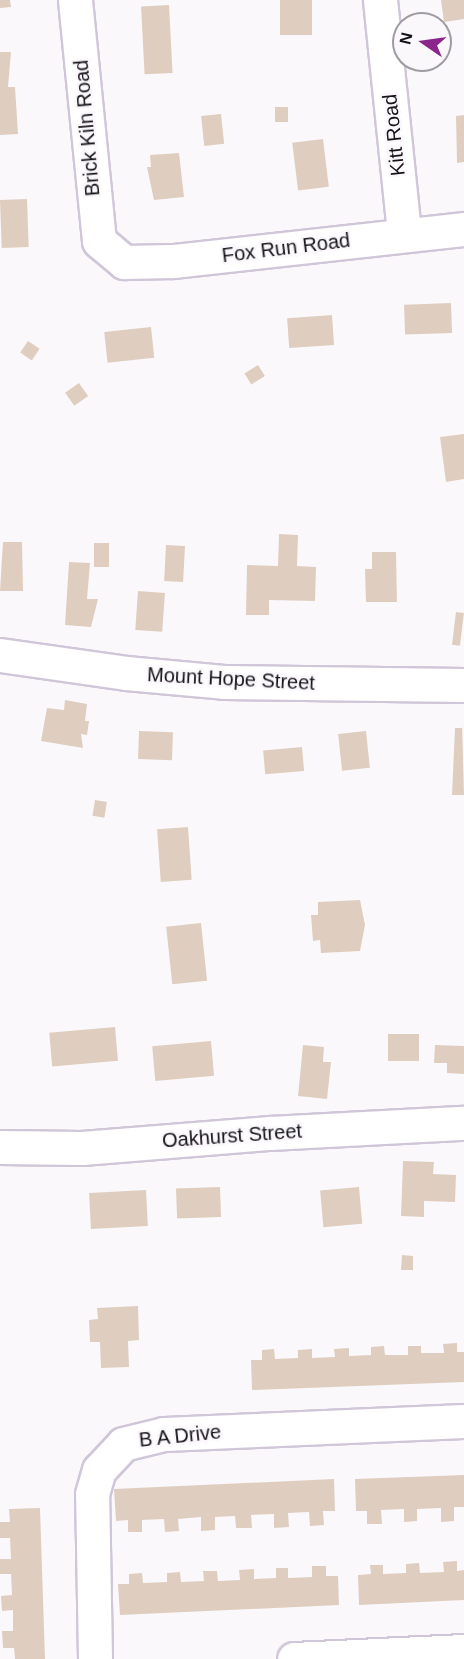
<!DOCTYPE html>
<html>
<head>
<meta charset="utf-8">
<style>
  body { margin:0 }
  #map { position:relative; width:464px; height:1659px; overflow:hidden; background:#fbf8fc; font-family:Arial,sans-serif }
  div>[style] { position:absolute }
  .building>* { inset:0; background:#dfcebf; transform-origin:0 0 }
  .roads { filter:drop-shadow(2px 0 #d0c6d9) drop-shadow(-2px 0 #d0c6d9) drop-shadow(0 2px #d0c6d9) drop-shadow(0 -2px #d0c6d9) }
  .minor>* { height:33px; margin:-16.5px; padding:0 16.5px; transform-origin:16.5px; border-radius:16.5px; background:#fff }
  span { translate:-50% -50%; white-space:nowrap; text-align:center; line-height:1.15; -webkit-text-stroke:5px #fbf8fc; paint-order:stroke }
  .street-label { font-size:20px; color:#161319 }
  .north { position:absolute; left:392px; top:12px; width:60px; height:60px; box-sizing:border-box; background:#fbf8fc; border:2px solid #9f9ca1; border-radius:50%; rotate:283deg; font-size:16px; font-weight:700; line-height:24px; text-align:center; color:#161319 }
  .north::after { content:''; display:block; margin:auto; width:21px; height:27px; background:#8a258c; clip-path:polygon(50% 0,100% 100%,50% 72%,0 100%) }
</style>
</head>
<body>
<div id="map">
  <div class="building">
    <i style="clip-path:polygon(0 0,10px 0,11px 7px,0 8px)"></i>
    <i style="left:280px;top:0;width:32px;height:35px"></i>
    <i style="clip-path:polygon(441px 0,464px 0,464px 19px,444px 22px)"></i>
    <i style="left:169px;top:5px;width:68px;height:28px;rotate:87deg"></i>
    <i style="clip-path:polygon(0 52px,11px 52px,8px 87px,15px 87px,18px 134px,0 135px)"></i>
    <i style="left:275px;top:107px;width:13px;height:15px"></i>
    <i style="left:221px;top:114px;width:30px;height:20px;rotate:84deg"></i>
    <i style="clip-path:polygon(464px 115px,464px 162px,457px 163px,456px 116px)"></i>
    <i style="left:323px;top:139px;width:48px;height:31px;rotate:83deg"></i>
    <i style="clip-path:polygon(179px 153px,184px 197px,154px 200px,147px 167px,151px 167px,150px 155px)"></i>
    <i style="left:27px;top:199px;width:48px;height:27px;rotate:88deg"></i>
    <i style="left:451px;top:303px;width:30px;height:47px;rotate:88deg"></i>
    <i style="left:332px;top:315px;width:30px;height:45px;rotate:86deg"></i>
    <i style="left:151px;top:327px;width:31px;height:47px;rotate:84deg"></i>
    <i style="left:28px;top:341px;width:14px;height:14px;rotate:34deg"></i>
    <i style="left:258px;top:365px;width:13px;height:16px;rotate:58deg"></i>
    <i style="left:79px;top:383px;width:16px;height:17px;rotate:55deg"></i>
    <i style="clip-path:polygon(464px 434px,464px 479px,446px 482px,440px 437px)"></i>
    <i style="clip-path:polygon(279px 534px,298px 535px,297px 566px,316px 567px,315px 601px,269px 600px,269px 615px,246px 615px,247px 565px,278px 566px)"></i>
    <i style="clip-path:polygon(3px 542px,22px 542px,23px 591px,0 591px)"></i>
    <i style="left:94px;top:543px;width:15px;height:24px"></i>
    <i style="left:166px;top:545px;width:19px;height:36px;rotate:3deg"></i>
    <i style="clip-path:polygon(372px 552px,396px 552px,397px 602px,366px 602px,365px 569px,372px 569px)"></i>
    <i style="clip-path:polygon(69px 562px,90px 563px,87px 599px,98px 599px,91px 627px,65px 625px)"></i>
    <i style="left:138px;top:591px;width:27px;height:39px;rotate:4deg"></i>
    <i style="left:456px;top:612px;width:8px;height:33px;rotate:7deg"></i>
    <i style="clip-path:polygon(65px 700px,87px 704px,85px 721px,89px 721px,87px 735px,81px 734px,83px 748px,41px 741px,47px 708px,64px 710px)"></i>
    <i style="clip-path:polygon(462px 721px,464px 795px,452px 795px,455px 728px,462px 728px)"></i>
    <i style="left:139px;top:731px;width:34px;height:28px;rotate:2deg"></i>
    <i style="left:366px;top:731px;width:37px;height:28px;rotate:84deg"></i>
    <i style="left:302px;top:747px;width:24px;height:39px;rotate:85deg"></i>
    <i style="left:95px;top:800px;width:12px;height:16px;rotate:9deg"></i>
    <i style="left:188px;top:827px;width:53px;height:31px;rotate:86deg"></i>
    <i style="clip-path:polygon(360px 900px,365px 925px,360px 951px,321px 953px,320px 940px,313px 941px,311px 915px,318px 915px,318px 902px)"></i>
    <i style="left:201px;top:923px;width:58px;height:35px;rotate:84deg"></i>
    <i style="left:115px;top:1027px;width:34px;height:66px;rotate:85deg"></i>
    <i style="left:388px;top:1034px;width:31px;height:27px"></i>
    <i style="left:211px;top:1041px;width:35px;height:59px;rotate:85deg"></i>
    <i style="clip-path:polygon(303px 1045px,324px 1047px,323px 1062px,331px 1062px,327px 1099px,298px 1096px)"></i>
    <i style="clip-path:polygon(435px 1045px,464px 1046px,464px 1074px,447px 1073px,447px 1063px,434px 1063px)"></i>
    <i style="clip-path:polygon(403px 1161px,434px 1162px,433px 1174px,456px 1175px,455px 1202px,424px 1201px,424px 1217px,401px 1216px)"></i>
    <i style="left:220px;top:1187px;width:30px;height:44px;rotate:88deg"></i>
    <i style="left:359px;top:1187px;width:37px;height:39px;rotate:85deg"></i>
    <i style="left:146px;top:1190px;width:36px;height:57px;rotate:87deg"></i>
    <i style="clip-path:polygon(402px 1255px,413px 1256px,413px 1270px,401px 1270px)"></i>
    <i style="clip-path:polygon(138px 1306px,139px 1340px,128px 1341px,129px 1367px,101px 1368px,100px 1342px,90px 1342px,89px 1320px,98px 1319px,97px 1308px)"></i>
    <i style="clip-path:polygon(457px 1343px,457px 1352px,464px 1352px,464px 1382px,252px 1390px,251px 1360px,262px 1360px,262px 1350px,274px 1349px,275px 1359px,298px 1358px,298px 1350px,312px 1349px,312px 1358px,335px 1357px,334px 1349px,349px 1348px,349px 1356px,371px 1355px,371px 1347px,384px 1346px,385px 1355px,408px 1355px,408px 1346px,421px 1346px,421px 1353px,444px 1353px,443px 1344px)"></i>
    <i style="clip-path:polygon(464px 1475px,464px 1507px,454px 1507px,454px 1521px,441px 1522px,441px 1508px,417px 1509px,417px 1521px,404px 1522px,404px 1509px,381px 1510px,382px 1524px,367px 1524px,367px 1511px,356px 1511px,355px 1479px)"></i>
    <i style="clip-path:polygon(334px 1479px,335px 1511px,323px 1511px,324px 1525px,310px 1526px,309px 1512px,288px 1513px,289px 1527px,274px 1528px,274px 1514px,251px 1515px,252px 1528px,236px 1528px,235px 1516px,215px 1517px,215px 1530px,201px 1531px,201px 1517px,178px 1519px,179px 1531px,165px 1532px,164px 1519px,142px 1520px,142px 1532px,128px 1532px,128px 1520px,116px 1521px,114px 1489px)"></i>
    <i style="clip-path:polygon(40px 1508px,45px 1659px,15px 1659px,14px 1648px,3px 1648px,2px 1631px,13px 1631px,13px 1610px,2px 1611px,1px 1596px,12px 1595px,11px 1574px,0 1574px,0 1559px,11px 1559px,10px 1538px,0 1538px,0 1522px,10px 1522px,9px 1509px)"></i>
    <i style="clip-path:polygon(457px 1561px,457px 1571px,464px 1570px,464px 1600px,359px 1605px,358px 1575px,371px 1574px,370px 1565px,383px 1565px,383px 1574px,406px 1573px,406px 1564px,419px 1563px,420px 1573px,444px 1572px,443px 1562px)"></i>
    <i style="clip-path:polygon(312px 1566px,326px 1566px,326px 1576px,338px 1576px,339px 1605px,120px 1615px,118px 1584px,129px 1584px,129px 1574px,142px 1573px,143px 1583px,167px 1582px,167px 1573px,180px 1572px,181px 1582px,204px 1581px,203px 1571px,217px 1571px,218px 1581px,240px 1580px,239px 1570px,254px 1569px,254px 1579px,276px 1578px,276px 1568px,288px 1568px,288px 1578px,312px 1577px)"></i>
  </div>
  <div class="roads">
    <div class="minor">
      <i style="left:75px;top:0;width:242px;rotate:84.3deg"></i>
      <i style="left:99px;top:241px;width:33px;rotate:40deg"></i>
      <i style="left:124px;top:262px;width:49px;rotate:-1.2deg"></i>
      <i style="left:173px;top:261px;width:293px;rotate:-6.3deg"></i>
      <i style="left:380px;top:0;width:234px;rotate:84.1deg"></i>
      <i style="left:0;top:655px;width:127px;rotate:8.1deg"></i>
      <i style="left:126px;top:673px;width:98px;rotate:5.2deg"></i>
      <i style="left:224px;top:682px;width:240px;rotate:0.7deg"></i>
      <i style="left:0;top:1147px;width:82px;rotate:0.7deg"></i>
      <i style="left:82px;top:1148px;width:189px;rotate:-4.6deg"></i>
      <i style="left:270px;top:1133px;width:194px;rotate:-3deg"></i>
      <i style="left:95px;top:1659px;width:165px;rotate:-91deg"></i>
      <i style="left:92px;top:1494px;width:25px;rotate:-74deg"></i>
      <i style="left:99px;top:1470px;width:35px;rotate:-47deg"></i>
      <i style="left:123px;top:1444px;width:42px;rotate:-13.7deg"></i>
      <i style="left:164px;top:1434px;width:300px;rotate:-2.5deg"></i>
      <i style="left:294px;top:1659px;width:170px;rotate:-2.7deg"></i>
    </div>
  </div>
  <div class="street-label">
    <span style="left:87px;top:128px;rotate:-95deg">Brick Kiln Road</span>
    <span style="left:394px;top:135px;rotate:-96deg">Kitt Road</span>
    <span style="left:286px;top:248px;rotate:-7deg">Fox Run Road</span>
    <span style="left:231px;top:679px;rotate:3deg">Mount Hope Street</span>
    <span style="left:232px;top:1136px;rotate:-4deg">Oakhurst Street</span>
    <span style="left:180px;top:1436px;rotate:-6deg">B A Drive</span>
  </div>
  <div class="north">N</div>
</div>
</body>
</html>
